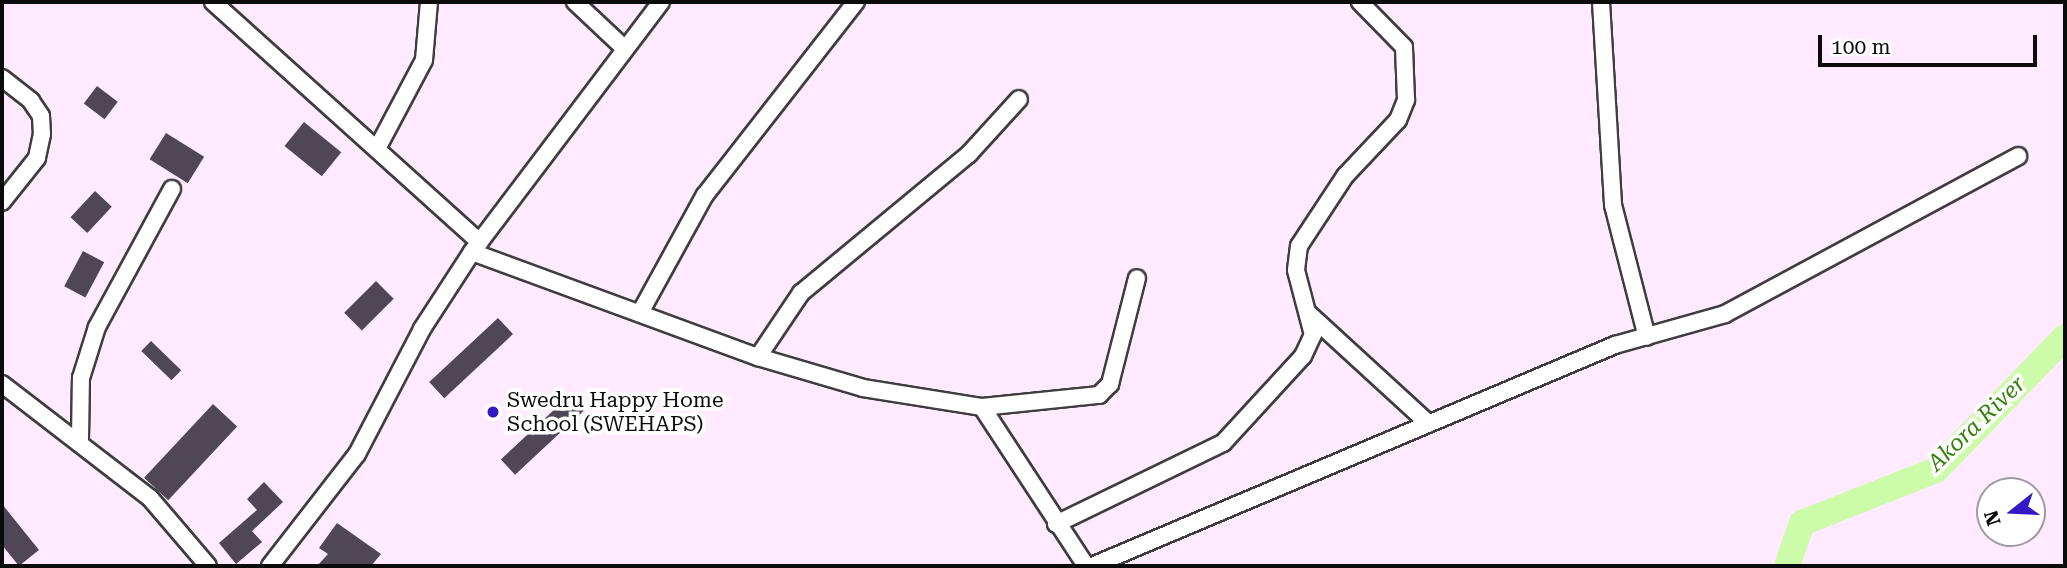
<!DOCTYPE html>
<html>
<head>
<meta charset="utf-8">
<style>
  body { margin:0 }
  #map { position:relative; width:2067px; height:568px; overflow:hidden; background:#ffeaff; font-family:"Roboto Serif",serif }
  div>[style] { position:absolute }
  .river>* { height:26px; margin:-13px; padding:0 13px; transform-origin:13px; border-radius:13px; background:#ccfba9 }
  .building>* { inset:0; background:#4f4755; transform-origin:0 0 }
  .roads { filter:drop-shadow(2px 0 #3e3e3e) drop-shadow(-2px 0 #3e3e3e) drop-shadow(0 2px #3e3e3e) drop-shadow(0 -2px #3e3e3e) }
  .minor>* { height:16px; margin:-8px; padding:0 8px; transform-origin:8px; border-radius:8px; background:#fff }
  .dots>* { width:19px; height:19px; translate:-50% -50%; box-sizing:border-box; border:4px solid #fff; border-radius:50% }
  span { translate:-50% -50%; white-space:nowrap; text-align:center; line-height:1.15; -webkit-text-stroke:7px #fff; paint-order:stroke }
  .poi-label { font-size:21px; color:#0b0b0b }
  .left { translate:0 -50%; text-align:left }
  .water-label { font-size:23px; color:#36810c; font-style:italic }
  .frame { position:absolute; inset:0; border:4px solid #0b0b0b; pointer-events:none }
  .north { position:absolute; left:1976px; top:477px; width:70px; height:70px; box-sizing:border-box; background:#fff; border:2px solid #9d9d9d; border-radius:50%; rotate:252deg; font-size:19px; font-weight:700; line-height:28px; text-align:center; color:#0b0b0b }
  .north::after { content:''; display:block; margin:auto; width:24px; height:32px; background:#3318c6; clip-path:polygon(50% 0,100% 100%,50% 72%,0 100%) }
  .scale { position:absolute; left:1818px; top:35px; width:219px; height:32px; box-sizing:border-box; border:4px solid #0b0b0b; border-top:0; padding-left:9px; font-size:21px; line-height:24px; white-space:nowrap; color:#0b0b0b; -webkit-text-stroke:5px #fff; paint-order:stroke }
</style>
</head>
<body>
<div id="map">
  <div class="river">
    <i style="left:1787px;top:566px;width:46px;rotate:-70.8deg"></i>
    <i style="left:1802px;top:523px;width:144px;rotate:-21.6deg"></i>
    <i style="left:1936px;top:470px;width:185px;rotate:-45.9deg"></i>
  </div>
  <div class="building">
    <i style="left:97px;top:86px;width:26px;height:22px;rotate:37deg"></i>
    <i style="left:304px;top:122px;width:48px;height:31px;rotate:39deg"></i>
    <i style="left:166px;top:133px;width:45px;height:31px;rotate:32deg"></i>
    <i style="left:95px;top:191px;width:23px;height:36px;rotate:43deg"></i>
    <i style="left:83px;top:251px;width:24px;height:40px;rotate:28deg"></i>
    <i style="left:376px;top:281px;width:25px;height:45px;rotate:45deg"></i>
    <i style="left:498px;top:318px;width:22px;height:94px;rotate:47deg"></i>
    <i style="left:151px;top:341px;width:42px;height:14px;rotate:44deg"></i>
    <i style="left:571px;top:394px;width:21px;height:96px;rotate:47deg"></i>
    <i style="left:213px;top:404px;width:33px;height:101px;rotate:43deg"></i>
    <i style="clip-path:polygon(264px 482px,283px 502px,252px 531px,262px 542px,236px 564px,219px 543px,257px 510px,247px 499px)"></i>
    <i style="clip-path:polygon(2px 504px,39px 550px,19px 566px,2px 545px)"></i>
    <i style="clip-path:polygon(337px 523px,381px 554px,371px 566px,317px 566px,328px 554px,319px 548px)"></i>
  </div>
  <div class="roads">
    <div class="minor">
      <i style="left:213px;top:2px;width:359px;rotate:42deg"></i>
      <i style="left:575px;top:2px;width:66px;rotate:43.2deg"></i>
      <i style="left:1601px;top:2px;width:203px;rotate:86.6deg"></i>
      <i style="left:1613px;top:205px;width:136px;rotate:75.6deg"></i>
      <i style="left:2px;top:78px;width:37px;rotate:38deg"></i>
      <i style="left:31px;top:101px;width:18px;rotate:56deg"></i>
      <i style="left:41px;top:116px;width:18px;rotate:87deg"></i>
      <i style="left:42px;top:134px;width:25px;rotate:102deg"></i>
      <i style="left:37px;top:158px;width:56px;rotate:128.5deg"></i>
      <i style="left:379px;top:145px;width:96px;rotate:-62.1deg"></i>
      <i style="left:424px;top:60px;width:58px;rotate:-85.1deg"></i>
      <i style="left:472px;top:252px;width:305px;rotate:20.2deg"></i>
      <i style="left:758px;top:357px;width:109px;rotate:16.4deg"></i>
      <i style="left:863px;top:388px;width:121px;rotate:9.1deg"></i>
      <i style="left:982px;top:407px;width:190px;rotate:56.8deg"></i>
      <i style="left:640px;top:313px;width:135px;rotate:-61.2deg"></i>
      <i style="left:705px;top:195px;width:245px;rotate:-52deg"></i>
      <i style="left:1309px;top:314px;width:161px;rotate:42.5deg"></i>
      <i style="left:758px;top:357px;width:77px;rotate:-56.1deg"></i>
      <i style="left:801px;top:293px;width:218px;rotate:-39.6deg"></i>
      <i style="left:969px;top:154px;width:74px;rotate:-47.7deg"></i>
      <i style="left:2px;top:384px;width:187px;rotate:37.6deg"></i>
      <i style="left:150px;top:498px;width:89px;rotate:49.5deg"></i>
      <i style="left:982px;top:407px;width:118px;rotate:-5.9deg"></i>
      <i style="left:1099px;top:395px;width:16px;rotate:-45deg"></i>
      <i style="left:1110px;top:384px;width:109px;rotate:-75.7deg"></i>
      <i style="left:80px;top:439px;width:61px;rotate:-89.1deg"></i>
      <i style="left:81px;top:378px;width:53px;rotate:-72.6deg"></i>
      <i style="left:97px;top:327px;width:157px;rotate:-61.5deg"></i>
      <i style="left:1056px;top:524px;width:186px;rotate:-25.9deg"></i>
      <i style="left:1223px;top:443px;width:118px;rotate:-47.4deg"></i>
      <i style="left:1303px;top:356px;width:23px;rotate:-65deg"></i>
      <i style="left:1313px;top:335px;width:67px;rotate:-104.7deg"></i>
      <i style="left:1296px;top:270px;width:24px;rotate:-83deg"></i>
      <i style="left:1299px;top:246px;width:84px;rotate:-56.7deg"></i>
      <i style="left:1345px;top:176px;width:77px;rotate:-46.6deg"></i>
      <i style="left:1398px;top:120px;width:22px;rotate:-68deg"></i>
      <i style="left:1406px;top:100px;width:53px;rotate:-92.2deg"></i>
      <i style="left:1404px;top:47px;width:63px;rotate:-134.4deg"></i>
      <i style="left:270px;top:566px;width:142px;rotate:-52.2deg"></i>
      <i style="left:357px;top:454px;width:141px;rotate:-62.5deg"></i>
      <i style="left:422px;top:329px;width:92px;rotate:-57deg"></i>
      <i style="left:472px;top:252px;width:313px;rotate:-52.9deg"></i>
      <i style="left:1092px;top:566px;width:568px;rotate:-22.91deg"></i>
      <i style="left:1615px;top:345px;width:114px;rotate:-15.7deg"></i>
      <i style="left:1725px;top:314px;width:333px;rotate:-28.3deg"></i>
    </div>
  </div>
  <div class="dots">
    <i style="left:493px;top:412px;background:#3318c6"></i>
  </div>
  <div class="poi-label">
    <span class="left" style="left:507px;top:412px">Swedru Happy Home<br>School (SWEHAPS)</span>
  </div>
  <div class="water-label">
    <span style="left:1977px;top:424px;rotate:-44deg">Akora River</span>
  </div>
  <div class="frame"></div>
  <div class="north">N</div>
  <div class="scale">100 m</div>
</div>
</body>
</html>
